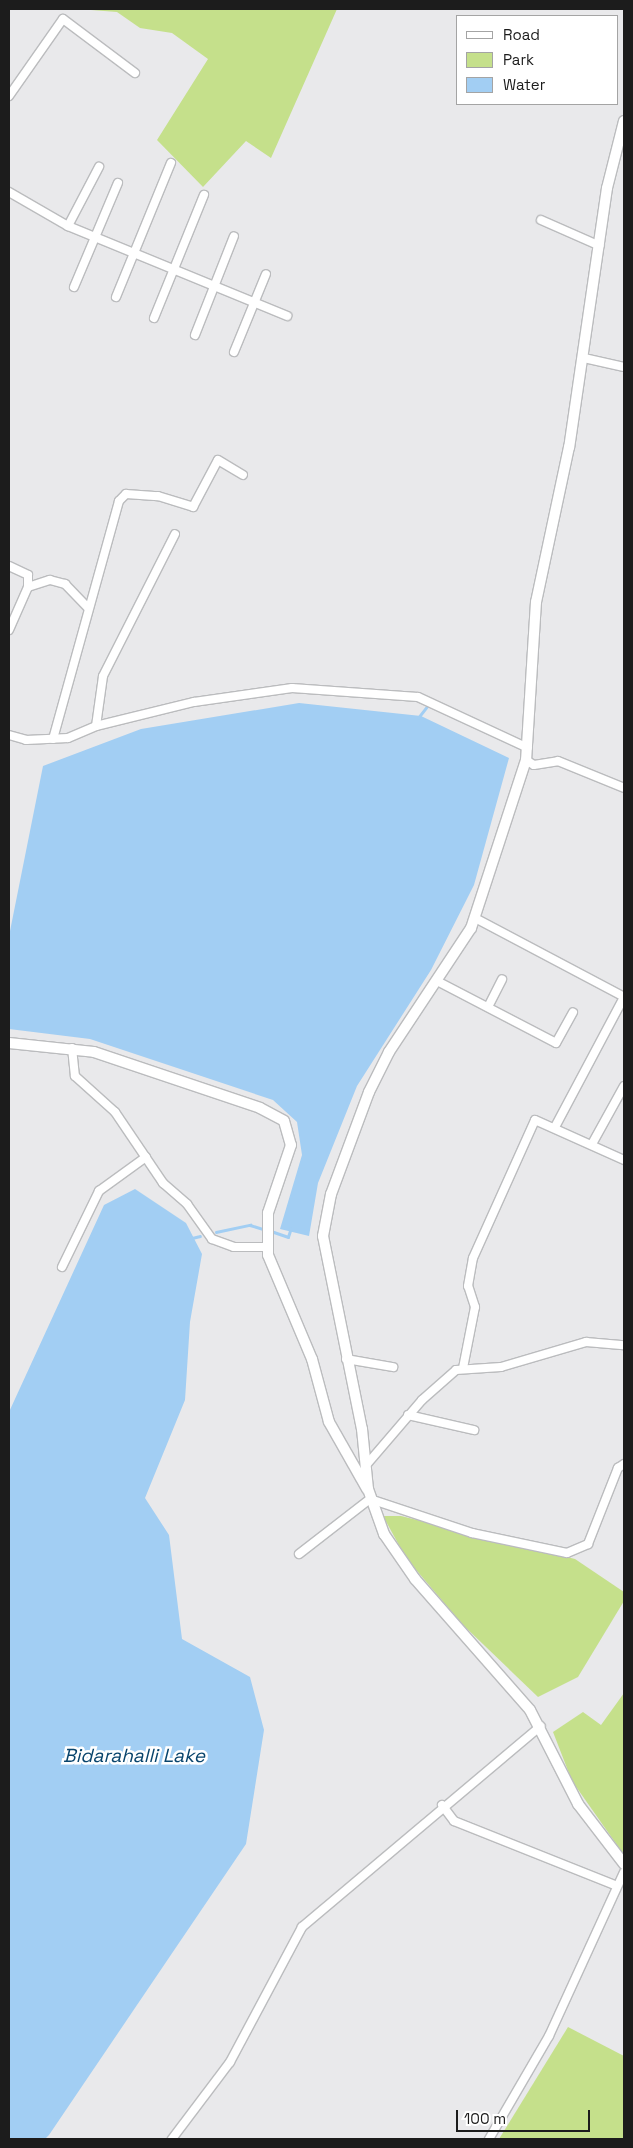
<!DOCTYPE html>
<html>
<head>
<meta charset="utf-8">
<style>
  body { margin:0 }
  #map { position:relative; width:633px; height:2148px; overflow:hidden; background:#e9e9eb; font-family:"Space Grotesk",sans-serif }
  div>[style] { position:absolute }
  .green>* { inset:0; background:#c5e08b }
  .water>* { inset:0; background:#a2cef3 }
  .stream>* { height:2.5px; margin:-1.25px; padding:0 1.25px; transform-origin:1.25px; border-radius:1.25px; background:#a2cef3 }
  .roads { filter:drop-shadow(1px 0 #bbbcbe) drop-shadow(-1px 0 #bbbcbe) drop-shadow(0 1px #bbbcbe) drop-shadow(0 -1px #bbbcbe) }
  .minor>* { height:8px; margin:-4px; padding:0 4px; transform-origin:4px; border-radius:4px; background:#fff }
  .tertiary>* { height:10px; margin:-5px; padding:0 5px; transform-origin:5px; border-radius:5px; background:#fff }
  span { translate:-50% -50%; white-space:nowrap; text-align:center; line-height:1.15; -webkit-text-stroke:5px #fff; paint-order:stroke }
  .water-label { font-size:19px; color:#08446c; font-style:italic }
  .frame { position:absolute; inset:0; border:10px solid #1c1c1c; pointer-events:none }
  .legend { position:absolute; left:456px; top:15px; width:162px; height:90px; box-sizing:border-box; background:#fff; border:1px solid #a4a4a4; margin:0; padding:6px 9px; list-style:none; font-size:15px; color:#1c1c1c }
  .legend li { display:flex; align-items:center; gap:10px; height:25px }
  .legend b { width:25px; border:1px solid #a4a4a4 }
  .scale { position:absolute; left:456px; top:2110px; width:134px; height:22px; box-sizing:border-box; border:2px solid #1c1c1c; border-top:0; padding-left:6px; font-size:15px; line-height:18px; white-space:nowrap; color:#1c1c1c; -webkit-text-stroke:4px #fff; paint-order:stroke }
</style>
</head>
<body>
<div id="map">
  <div class="green">
    <i style="clip-path:polygon(78px 9px,337px 9px,271px 158px,246px 141px,203px 187px,157px 140px,208px 59px,172px 33px,140px 28px,117px 12px)"></i>
    <i style="clip-path:polygon(383px 1516px,401px 1516px,575px 1559px,624px 1592px,624px 1601px,578px 1677px,538px 1697px,462px 1624px,406px 1558px)"></i>
    <i style="clip-path:polygon(624px 1693px,624px 1855px,572px 1781px,553px 1732px,583px 1712px,601px 1725px)"></i>
    <i style="clip-path:polygon(568px 2027px,624px 2056px,624px 2139px,499px 2139px)"></i>
  </div>
  <div class="water">
    <i style="clip-path:polygon(299px 703px,421px 716px,509px 758px,474px 885px,431px 970px,357px 1086px,318px 1183px,309px 1236px,280px 1229px,302px 1155px,297px 1122px,273px 1100px,90px 1039px,9px 1029px,9px 936px,43px 766px,141px 729px)"></i>
    <i style="clip-path:polygon(135px 1189px,186px 1223px,202px 1254px,190px 1322px,185px 1400px,145px 1498px,169px 1535px,182px 1639px,250px 1677px,264px 1730px,246px 1844px,49px 2135px,45px 2139px,9px 2139px,9px 1412px,104px 1205px)"></i>
  </div>
  <div class="stream">
    <i style="left:418px;top:718px;width:16px;rotate:-52deg"></i>
    <i style="left:271px;top:1231px;width:18px;rotate:19deg"></i>
    <i style="left:288px;top:1237px;width:9px;rotate:-72deg"></i>
    <i style="left:216px;top:1232px;width:35px;rotate:-12deg"></i>
    <i style="left:250px;top:1225px;width:17px;rotate:17deg"></i>
    <i style="left:192px;top:1238px;width:8px;rotate:-14deg"></i>
  </div>
  <div class="roads">
    <div class="minor">
      <i style="left:9px;top:96px;width:94px;rotate:-55deg"></i>
      <i style="left:63px;top:19px;width:90px;rotate:36.9deg"></i>
      <i style="left:9px;top:192px;width:68px;rotate:30deg"></i>
      <i style="left:68px;top:226px;width:237px;rotate:22.3deg"></i>
      <i style="left:541px;top:220px;width:64px;rotate:23.8deg"></i>
      <i style="left:68px;top:226px;width:67px;rotate:-62.3deg"></i>
      <i style="left:74px;top:287px;width:113px;rotate:-67.1deg"></i>
      <i style="left:116px;top:297px;width:145px;rotate:-67.7deg"></i>
      <i style="left:154px;top:318px;width:133px;rotate:-67.9deg"></i>
      <i style="left:195px;top:335px;width:106px;rotate:-68.5deg"></i>
      <i style="left:234px;top:352px;width:84px;rotate:-67.7deg"></i>
      <i style="left:584px;top:358px;width:41px;rotate:12.7deg"></i>
      <i style="left:9px;top:566px;width:21px;rotate:25deg"></i>
      <i style="left:28px;top:575px;width:12px;rotate:90deg"></i>
      <i style="left:9px;top:630px;width:47px;rotate:-66.2deg"></i>
      <i style="left:28px;top:587px;width:23px;rotate:-18deg"></i>
      <i style="left:50px;top:580px;width:16px;rotate:15deg"></i>
      <i style="left:65px;top:584px;width:33px;rotate:46deg"></i>
      <i style="left:96px;top:726px;width:50px;rotate:-82deg"></i>
      <i style="left:103px;top:676px;width:159px;rotate:-63.1deg"></i>
      <i style="left:9px;top:735px;width:18px;rotate:16deg"></i>
      <i style="left:26px;top:740px;width:42px;rotate:-2.7deg"></i>
      <i style="left:68px;top:738px;width:30px;rotate:-23deg"></i>
      <i style="left:96px;top:726px;width:101px;rotate:-13.8deg"></i>
      <i style="left:194px;top:702px;width:99px;rotate:-8.1deg"></i>
      <i style="left:292px;top:688px;width:126px;rotate:4.1deg"></i>
      <i style="left:418px;top:697px;width:121px;rotate:24.9deg"></i>
      <i style="left:53px;top:739px;width:247px;rotate:-74.5deg"></i>
      <i style="left:119px;top:501px;width:10px;rotate:-45deg"></i>
      <i style="left:126px;top:494px;width:32px;rotate:4deg"></i>
      <i style="left:158px;top:496px;width:37px;rotate:17deg"></i>
      <i style="left:193px;top:507px;width:53px;rotate:-62deg"></i>
      <i style="left:218px;top:460px;width:29px;rotate:31deg"></i>
      <i style="left:526px;top:760px;width:9px;rotate:32deg"></i>
      <i style="left:534px;top:765px;width:24px;rotate:-9deg"></i>
      <i style="left:558px;top:761px;width:71px;rotate:22.2deg"></i>
      <i style="left:475px;top:918px;width:169px;rotate:27.9deg"></i>
      <i style="left:437px;top:981px;width:134px;rotate:27.5deg"></i>
      <i style="left:556px;top:1043px;width:35px;rotate:-61deg"></i>
      <i style="left:488px;top:1007px;width:31px;rotate:-63deg"></i>
      <i style="left:72px;top:1048px;width:28px;rotate:84deg"></i>
      <i style="left:75px;top:1076px;width:54px;rotate:42deg"></i>
      <i style="left:115px;top:1112px;width:86px;rotate:55.9deg"></i>
      <i style="left:163px;top:1183px;width:32px;rotate:41deg"></i>
      <i style="left:187px;top:1204px;width:43px;rotate:54.5deg"></i>
      <i style="left:212px;top:1239px;width:23px;rotate:20deg"></i>
      <i style="left:234px;top:1247px;width:32px"></i>
      <i style="left:555px;top:1127px;width:147px;rotate:-62deg"></i>
      <i style="left:592px;top:1144px;width:66px;rotate:-61.1deg"></i>
      <i style="left:62px;top:1267px;width:85px;rotate:-64deg"></i>
      <i style="left:99px;top:1191px;width:58px;rotate:-35.9deg"></i>
      <i style="left:346px;top:1359px;width:48px;rotate:9.7deg"></i>
      <i style="left:463px;top:1368px;width:62px;rotate:-78.9deg"></i>
      <i style="left:475px;top:1307px;width:22px;rotate:-108deg"></i>
      <i style="left:468px;top:1286px;width:28px;rotate:-80deg"></i>
      <i style="left:473px;top:1258px;width:151px;rotate:-65.8deg"></i>
      <i style="left:535px;top:1120px;width:98px;rotate:24.2deg"></i>
      <i style="left:408px;top:1415px;width:68px;rotate:12.8deg"></i>
      <i style="left:368px;top:1463px;width:83px;rotate:-49.4deg"></i>
      <i style="left:422px;top:1400px;width:45px;rotate:-41.4deg"></i>
      <i style="left:456px;top:1370px;width:45px;rotate:-3.8deg"></i>
      <i style="left:501px;top:1367px;width:89px;rotate:-16.4deg"></i>
      <i style="left:586px;top:1342px;width:38px;rotate:5deg"></i>
      <i style="left:299px;top:1554px;width:90px;rotate:-37.8deg"></i>
      <i style="left:370px;top:1499px;width:108px;rotate:18.4deg"></i>
      <i style="left:472px;top:1533px;width:97px;rotate:11.9deg"></i>
      <i style="left:567px;top:1553px;width:23px;rotate:-23deg"></i>
      <i style="left:588px;top:1544px;width:82px;rotate:-68.5deg"></i>
      <i style="left:618px;top:1468px;width:7px;rotate:-34deg"></i>
      <i style="left:442px;top:1805px;width:20px;rotate:53deg"></i>
      <i style="left:454px;top:1821px;width:175px;rotate:21.7deg"></i>
      <i style="left:172px;top:2139px;width:96px;rotate:-53deg"></i>
      <i style="left:230px;top:2062px;width:153px;rotate:-61.9deg"></i>
      <i style="left:302px;top:1927px;width:312px;rotate:-40.1deg"></i>
      <i style="left:489px;top:2139px;width:119px;rotate:-59.8deg"></i>
      <i style="left:549px;top:2036px;width:180px;rotate:-65.4deg"></i>
    </div>
    <div class="tertiary">
      <i style="left:624px;top:121px;width:69px;rotate:104.2deg"></i>
      <i style="left:607px;top:188px;width:262px;rotate:98.3deg"></i>
      <i style="left:569px;top:447px;width:158px;rotate:102deg"></i>
      <i style="left:536px;top:602px;width:158px;rotate:93.6deg"></i>
      <i style="left:526px;top:760px;width:177px;rotate:108.1deg"></i>
      <i style="left:471px;top:928px;width:149px;rotate:123.5deg"></i>
      <i style="left:389px;top:1052px;width:45px;rotate:116.6deg"></i>
      <i style="left:369px;top:1092px;width:109px;rotate:110.4deg"></i>
      <i style="left:331px;top:1194px;width:43px;rotate:100.8deg"></i>
      <i style="left:323px;top:1236px;width:197px;rotate:78.6deg"></i>
      <i style="left:362px;top:1429px;width:60px;rotate:84.3deg"></i>
      <i style="left:368px;top:1489px;width:48px;rotate:70.4deg"></i>
      <i style="left:384px;top:1534px;width:55px;rotate:55.4deg"></i>
      <i style="left:415px;top:1579px;width:174px;rotate:48.7deg"></i>
      <i style="left:530px;top:1710px;width:106px;rotate:62.9deg"></i>
      <i style="left:578px;top:1804px;width:76px;rotate:52.5deg"></i>
      <i style="left:9px;top:1043px;width:85px;rotate:6deg"></i>
      <i style="left:94px;top:1052px;width:175px;rotate:18.6deg"></i>
      <i style="left:260px;top:1108px;width:27px;rotate:28deg"></i>
      <i style="left:284px;top:1121px;width:25px;rotate:74deg"></i>
      <i style="left:291px;top:1145px;width:72px;rotate:108.7deg"></i>
      <i style="left:268px;top:1213px;width:42px;rotate:90deg"></i>
      <i style="left:268px;top:1255px;width:113px;rotate:67.1deg"></i>
      <i style="left:312px;top:1359px;width:65px;rotate:74.9deg"></i>
      <i style="left:329px;top:1422px;width:77px;rotate:60.4deg"></i>
    </div>
  </div>
  <div class="water-label">
    <span style="left:134px;top:1756px">Bidarahalli Lake</span>
  </div>
  <div class="frame"></div>
  <ul class="legend">
  <li><b style="height:6px;background:#fff"></b>Road</li>
  <li><b style="height:14px;background:#c5e08b"></b>Park</li>
  <li><b style="height:14px;background:#a2cef3"></b>Water</li>
  </ul>
  <div class="scale">100 m</div>
</div>
</body>
</html>
